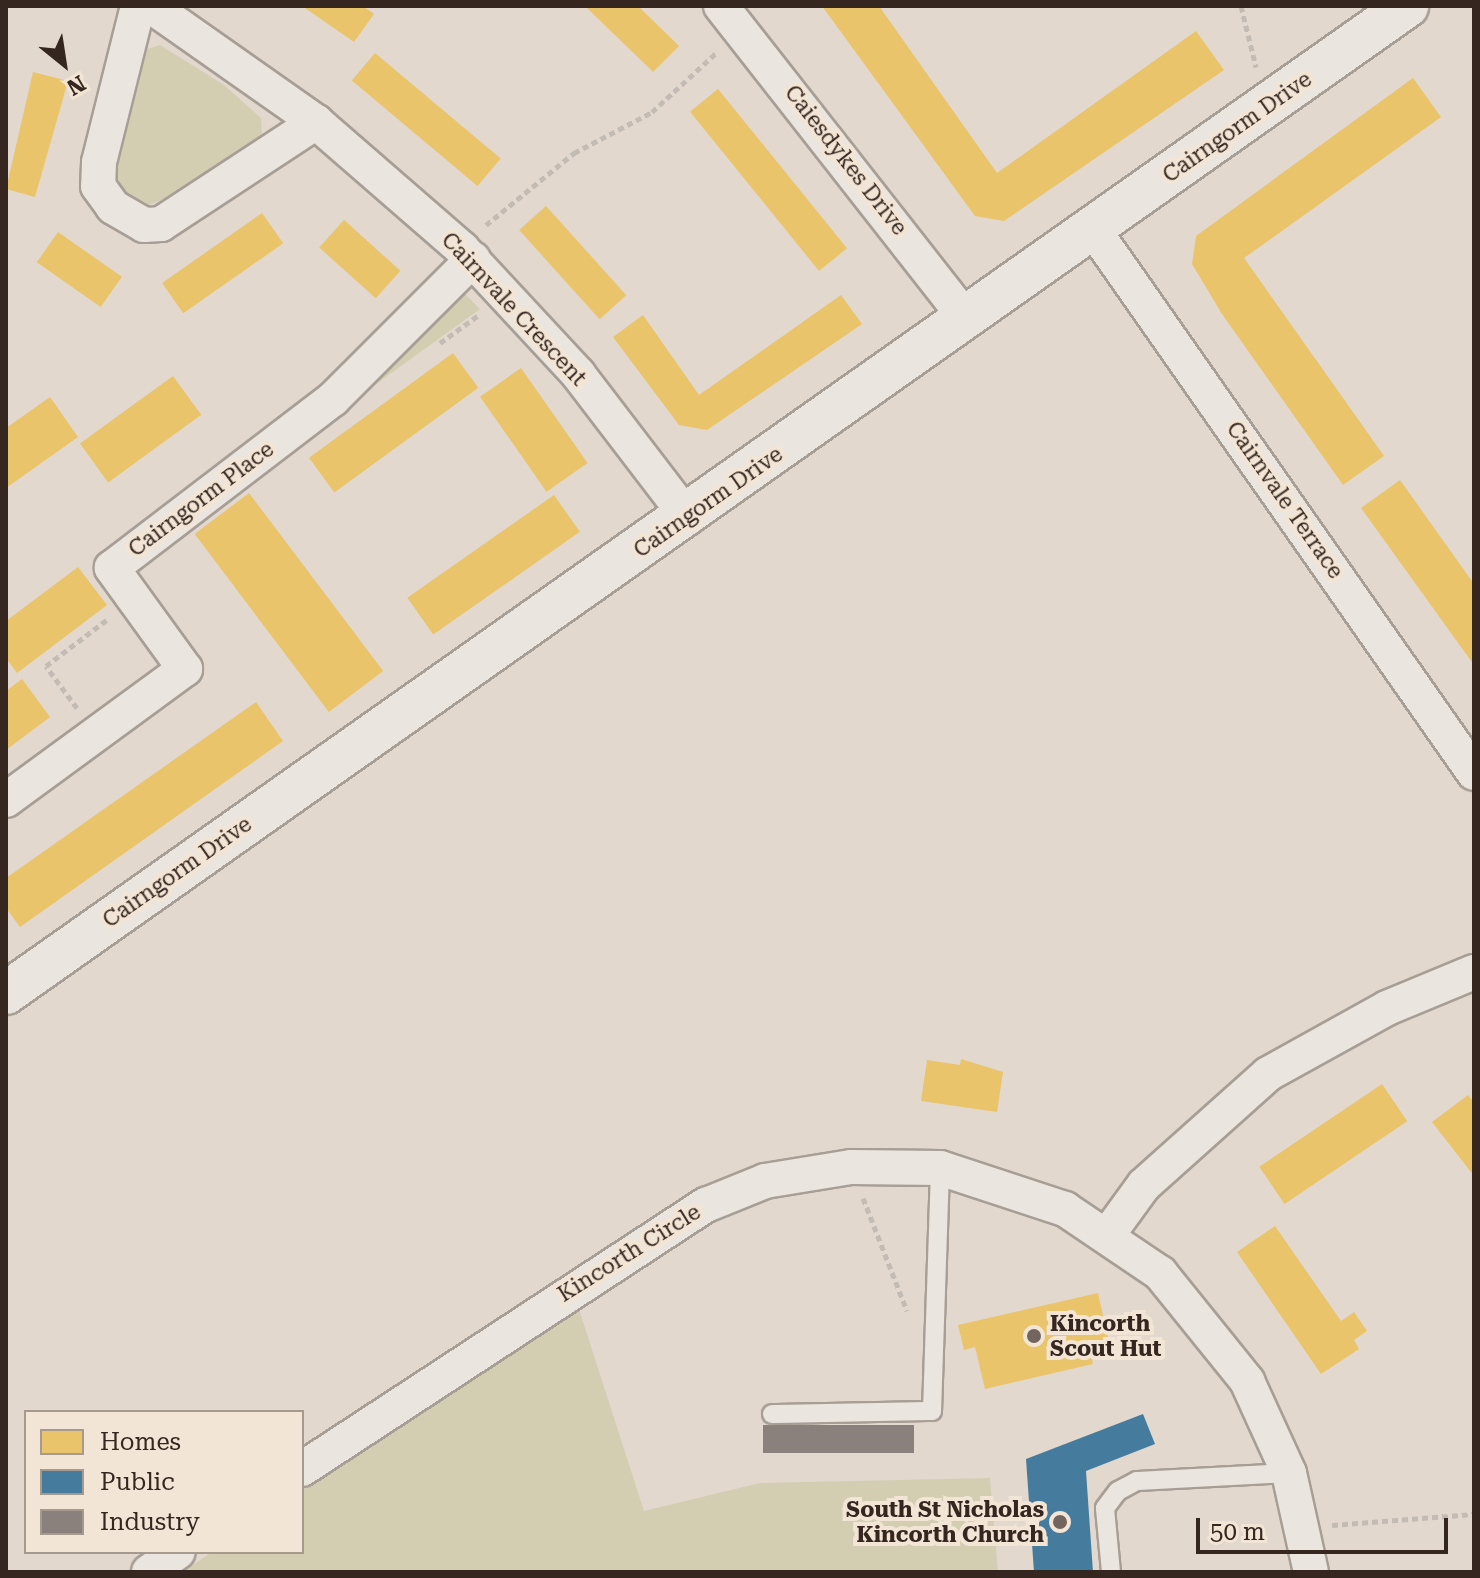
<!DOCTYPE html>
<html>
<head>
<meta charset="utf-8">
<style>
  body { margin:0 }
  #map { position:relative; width:1480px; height:1578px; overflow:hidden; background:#e2d8ce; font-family:"Roboto Serif",serif }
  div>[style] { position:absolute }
  .green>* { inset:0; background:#d3ceb2 }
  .homes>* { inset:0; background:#e9c46a; transform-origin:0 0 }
  .public>* { inset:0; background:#457b9d }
  .industry>* { inset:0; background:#8a817c; transform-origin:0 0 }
  .path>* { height:5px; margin-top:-2.5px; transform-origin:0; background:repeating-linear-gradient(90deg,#c3bcb5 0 6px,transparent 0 10px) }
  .roads { filter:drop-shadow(2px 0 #a79e96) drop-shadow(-2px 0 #a79e96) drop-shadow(0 2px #a79e96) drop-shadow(0 -2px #a79e96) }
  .service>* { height:18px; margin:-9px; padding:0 9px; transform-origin:9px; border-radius:9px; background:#eae5de }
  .minor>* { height:34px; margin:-17px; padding:0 17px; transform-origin:17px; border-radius:17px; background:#eae5de }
  .tertiary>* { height:42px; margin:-21px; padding:0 21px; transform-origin:21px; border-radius:21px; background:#eae5de }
  .dots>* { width:22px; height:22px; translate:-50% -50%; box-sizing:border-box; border:4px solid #f2e5d5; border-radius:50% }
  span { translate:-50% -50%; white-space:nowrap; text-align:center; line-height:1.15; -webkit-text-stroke:8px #f2e5d5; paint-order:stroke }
  .street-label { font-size:22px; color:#352720 }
  .poi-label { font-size:22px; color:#352720; font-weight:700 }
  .left { translate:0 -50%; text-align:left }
  .right { translate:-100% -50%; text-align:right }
  .frame { position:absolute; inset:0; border:8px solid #352720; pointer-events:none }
  .legend { position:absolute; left:24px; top:1410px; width:280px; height:144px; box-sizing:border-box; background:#f2e5d5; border:2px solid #a6998d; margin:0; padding:10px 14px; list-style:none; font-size:24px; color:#352720 }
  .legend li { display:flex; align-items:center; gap:16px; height:40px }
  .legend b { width:40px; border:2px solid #a6998d }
  .north { position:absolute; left:24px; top:24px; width:80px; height:80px; -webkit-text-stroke:6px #f2e5d5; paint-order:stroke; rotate:150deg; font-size:22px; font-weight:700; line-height:32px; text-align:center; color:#352720 }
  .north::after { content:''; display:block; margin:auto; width:28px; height:36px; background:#352720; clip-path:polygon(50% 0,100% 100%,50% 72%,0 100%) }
  .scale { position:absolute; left:1196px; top:1518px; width:252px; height:36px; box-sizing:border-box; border:4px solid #352720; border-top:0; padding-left:10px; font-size:24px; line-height:28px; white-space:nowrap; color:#352720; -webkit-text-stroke:6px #f2e5d5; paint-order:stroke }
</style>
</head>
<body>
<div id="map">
  <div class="green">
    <i style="clip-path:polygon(160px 45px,224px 85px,261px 118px,262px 134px,193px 187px,144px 207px,127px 198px,111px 165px,144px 50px)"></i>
    <i style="clip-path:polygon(460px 289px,480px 309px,358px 397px)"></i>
    <i style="clip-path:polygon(577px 1303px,644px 1511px,760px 1483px,990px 1478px,998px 1572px,183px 1572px,212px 1552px,302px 1552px,302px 1491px)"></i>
  </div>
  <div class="homes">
    <i style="clip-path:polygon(302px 6px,363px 6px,374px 14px,354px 42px)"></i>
    <i style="clip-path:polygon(585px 6px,638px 6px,679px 46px,653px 72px)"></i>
    <i style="clip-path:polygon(822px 6px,879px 6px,997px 173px,1196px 31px,1224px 70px,1004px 221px,975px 216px)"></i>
    <i style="left:375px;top:53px;width:164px;height:36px;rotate:40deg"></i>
    <i style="clip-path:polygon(33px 72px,68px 81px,35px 197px,6px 189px)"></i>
    <i style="clip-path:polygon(1413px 78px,1441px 117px,1244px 258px,1384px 456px,1343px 485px,1222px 314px,1192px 264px,1196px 236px)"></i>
    <i style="left:718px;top:89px;width:205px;height:36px;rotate:51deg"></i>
    <i style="left:546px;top:206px;width:120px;height:36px;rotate:48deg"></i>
    <i style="left:262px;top:213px;width:37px;height:122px;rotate:55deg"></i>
    <i style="left:344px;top:220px;width:76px;height:37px;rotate:42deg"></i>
    <i style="left:58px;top:232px;width:78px;height:37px;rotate:35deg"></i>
    <i style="clip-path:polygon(841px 295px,862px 324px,707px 430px,679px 425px,613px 337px,643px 315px,699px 395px)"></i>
    <i style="left:453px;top:353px;width:43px;height:178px;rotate:54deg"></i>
    <i style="left:521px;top:368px;width:116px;height:50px;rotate:55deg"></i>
    <i style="left:173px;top:376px;width:48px;height:115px;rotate:54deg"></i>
    <i style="clip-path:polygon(50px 397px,78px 437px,6px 488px,6px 428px)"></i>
    <i style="clip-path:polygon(1400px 480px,1474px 584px,1474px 665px,1361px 508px)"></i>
    <i style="left:249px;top:493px;width:223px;height:68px;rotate:53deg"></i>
    <i style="left:554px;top:495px;width:45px;height:179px;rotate:55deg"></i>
    <i style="clip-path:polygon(78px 567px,107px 605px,17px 673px,6px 658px,6px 621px)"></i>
    <i style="clip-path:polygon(22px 679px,50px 717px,6px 750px,6px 691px)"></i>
    <i style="clip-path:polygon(256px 702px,283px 741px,20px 927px,6px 908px,6px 878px)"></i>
    <i style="clip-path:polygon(961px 1059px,1003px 1072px,997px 1112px,921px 1101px,927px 1060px,960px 1065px)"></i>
    <i style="left:1382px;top:1084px;width:45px;height:148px;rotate:56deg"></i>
    <i style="clip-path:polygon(1468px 1095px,1474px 1103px,1474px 1176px,1432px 1122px)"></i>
    <i style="clip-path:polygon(1275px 1226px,1341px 1321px,1354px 1312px,1367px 1331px,1354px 1340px,1359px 1349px,1321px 1374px,1237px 1252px)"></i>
    <i style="clip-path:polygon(1098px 1293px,1111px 1351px,1091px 1356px,1093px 1364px,985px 1389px,975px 1347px,964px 1350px,958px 1325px)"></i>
  </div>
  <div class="public">
    <i style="clip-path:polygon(1143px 1414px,1155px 1444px,1086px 1471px,1093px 1572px,1034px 1572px,1026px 1459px)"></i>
  </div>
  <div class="industry">
    <i style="left:763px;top:1425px;width:151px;height:28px"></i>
  </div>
  <div class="path">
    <i style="left:1241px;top:6px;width:63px;rotate:76.2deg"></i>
    <i style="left:486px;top:225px;width:114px;rotate:-39.3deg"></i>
    <i style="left:574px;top:153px;width:88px;rotate:-27.7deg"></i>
    <i style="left:652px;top:112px;width:88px;rotate:-42.7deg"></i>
    <i style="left:440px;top:343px;width:49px;rotate:-35.9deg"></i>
    <i style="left:77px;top:708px;width:52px;rotate:-126.4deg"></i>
    <i style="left:46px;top:666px;width:78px;rotate:-37.2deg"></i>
    <i style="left:863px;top:1198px;width:121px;rotate:68.7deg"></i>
    <i style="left:1332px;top:1525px;width:142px;rotate:-4.4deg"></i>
  </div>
  <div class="roads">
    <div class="service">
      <i style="left:772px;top:1414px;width:160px;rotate:-1.1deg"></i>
      <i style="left:932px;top:1411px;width:243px;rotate:-88.1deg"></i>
      <i style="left:1111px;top:1572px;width:64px;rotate:-95.4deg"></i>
      <i style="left:1105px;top:1508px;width:21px;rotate:-53deg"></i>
      <i style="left:1118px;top:1491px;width:21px;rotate:-28deg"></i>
      <i style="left:1137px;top:1481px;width:152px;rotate:-3deg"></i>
    </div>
    <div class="minor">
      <i style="left:138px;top:6px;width:161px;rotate:104deg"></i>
      <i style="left:99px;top:162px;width:24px;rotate:92deg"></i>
      <i style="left:98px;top:186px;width:26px;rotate:54deg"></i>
      <i style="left:113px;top:207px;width:36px;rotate:30deg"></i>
      <i style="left:144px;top:225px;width:17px;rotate:-3deg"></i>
      <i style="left:161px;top:224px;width:186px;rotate:-33.3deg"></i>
      <i style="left:151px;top:6px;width:202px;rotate:35.1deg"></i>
      <i style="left:316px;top:122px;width:194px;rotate:41deg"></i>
      <i style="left:462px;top:249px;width:171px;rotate:47.1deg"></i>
      <i style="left:578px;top:374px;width:181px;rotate:52.6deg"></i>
      <i style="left:721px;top:6px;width:397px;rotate:51.9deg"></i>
      <i style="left:1093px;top:229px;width:664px;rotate:54.99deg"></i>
      <i style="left:6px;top:800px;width:222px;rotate:-36.2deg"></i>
      <i style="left:185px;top:669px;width:125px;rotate:-125.9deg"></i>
      <i style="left:112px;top:568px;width:278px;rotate:-37.4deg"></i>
      <i style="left:333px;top:399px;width:198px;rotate:-45deg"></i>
      <i style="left:1109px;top:1233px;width:59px;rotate:-53.9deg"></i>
      <i style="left:1144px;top:1185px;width:166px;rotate:-41.8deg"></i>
      <i style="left:1268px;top:1074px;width:136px;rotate:-29deg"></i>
      <i style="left:1387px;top:1008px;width:94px;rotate:-22.5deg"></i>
      <i style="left:302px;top:1469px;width:483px;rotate:-33.2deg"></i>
      <i style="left:706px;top:1205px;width:64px;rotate:-22.1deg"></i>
      <i style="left:765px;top:1181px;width:87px;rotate:-9.2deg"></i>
      <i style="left:851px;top:1167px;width:89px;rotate:0.6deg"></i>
      <i style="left:940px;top:1168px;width:132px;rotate:18.2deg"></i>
      <i style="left:1065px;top:1209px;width:115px;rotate:34deg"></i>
      <i style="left:1160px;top:1273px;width:139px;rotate:51.1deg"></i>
      <i style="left:1247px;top:1381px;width:101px;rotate:65.5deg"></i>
      <i style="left:1289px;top:1473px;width:101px;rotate:77.5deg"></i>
      <i style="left:149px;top:1572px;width:35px;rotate:-35deg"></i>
    </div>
    <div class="tertiary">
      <i style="left:6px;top:993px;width:1714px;rotate:-35.16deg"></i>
    </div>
  </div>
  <div class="dots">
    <i style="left:1034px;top:1336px;background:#72655d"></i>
    <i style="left:1060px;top:1522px;background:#72655d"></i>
  </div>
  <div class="street-label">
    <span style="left:1237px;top:127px;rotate:-35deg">Cairngorm Drive</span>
    <span style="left:846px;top:160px;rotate:52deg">Caiesdykes Drive</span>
    <span style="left:514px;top:309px;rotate:47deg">Cairnvale Crescent</span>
    <span style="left:201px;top:499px;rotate:-37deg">Cairngorm Place</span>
    <span style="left:1285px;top:500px;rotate:55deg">Cairnvale Terrace</span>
    <span style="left:708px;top:502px;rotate:-35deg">Cairngorm Drive</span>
    <span style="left:177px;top:872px;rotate:-35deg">Cairngorm Drive</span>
    <span style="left:629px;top:1253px;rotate:-32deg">Kincorth Circle</span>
  </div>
  <div class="poi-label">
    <span class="left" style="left:1050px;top:1336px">Kincorth<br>Scout Hut</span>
    <span class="right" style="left:1044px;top:1522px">South St Nicholas<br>Kincorth Church</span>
  </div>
  <div class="frame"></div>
  <ul class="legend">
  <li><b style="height:22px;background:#e9c46a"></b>Homes</li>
  <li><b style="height:22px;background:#457b9d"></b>Public</li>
  <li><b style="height:22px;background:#8a817c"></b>Industry</li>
  </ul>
  <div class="north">N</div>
  <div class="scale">50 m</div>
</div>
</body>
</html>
